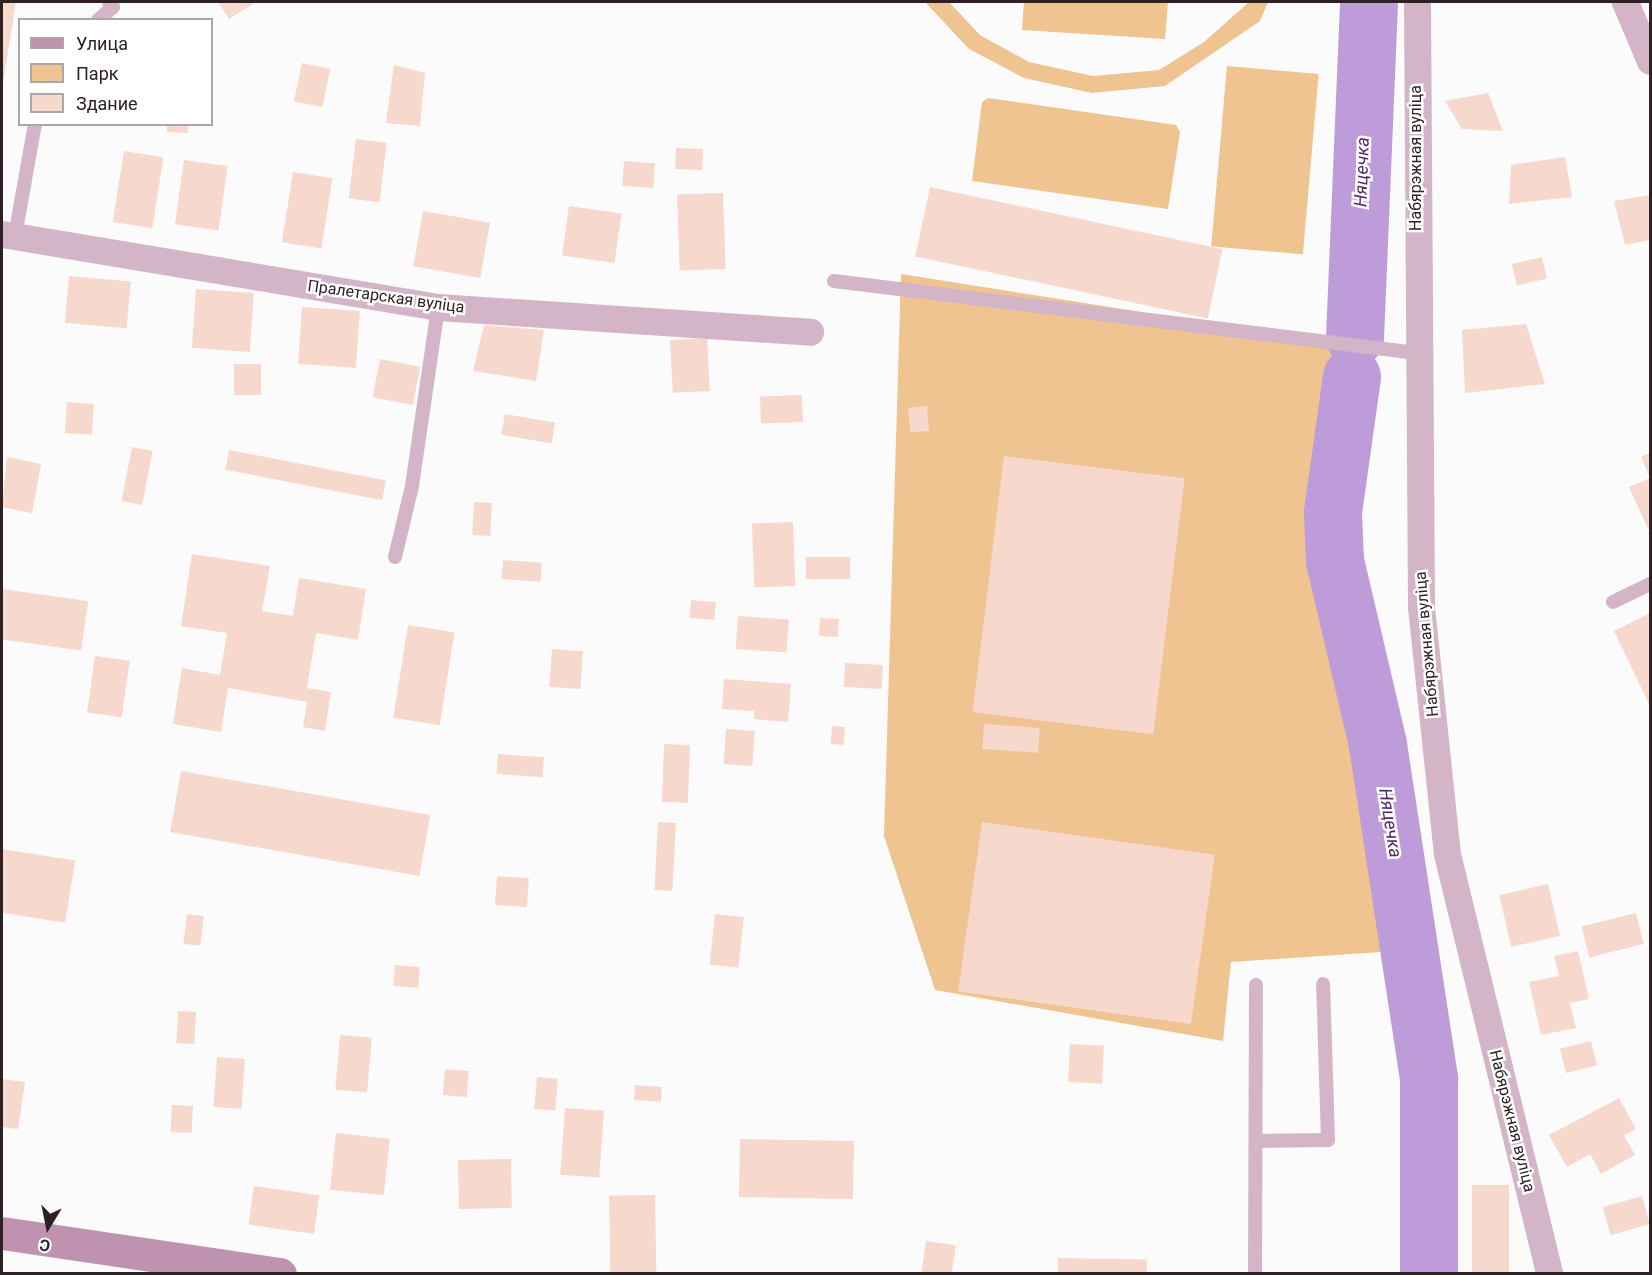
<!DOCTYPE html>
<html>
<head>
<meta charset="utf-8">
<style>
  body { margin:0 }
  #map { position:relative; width:1652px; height:1275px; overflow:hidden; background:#fbfbfb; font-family:Roboto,sans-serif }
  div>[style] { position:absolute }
  .green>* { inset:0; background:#efc491; transform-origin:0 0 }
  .river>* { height:58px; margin:-29px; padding:0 29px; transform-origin:29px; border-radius:29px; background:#be9bd9 }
  .building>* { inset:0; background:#f7d8cd; transform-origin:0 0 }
  .service>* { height:14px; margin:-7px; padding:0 7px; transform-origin:7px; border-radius:7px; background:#d4b5c8 }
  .minor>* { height:27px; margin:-13.5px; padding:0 13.5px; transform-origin:13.5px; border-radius:13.5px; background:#d4b5c8 }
  .secondary>* { height:33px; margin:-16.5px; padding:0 16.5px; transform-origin:16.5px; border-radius:16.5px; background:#bf93af }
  span { translate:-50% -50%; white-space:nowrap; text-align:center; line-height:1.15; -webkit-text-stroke:5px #fff; paint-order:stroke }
  .street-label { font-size:16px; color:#2f2123 }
  .water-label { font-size:18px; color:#542770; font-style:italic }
  .frame { position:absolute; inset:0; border:3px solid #2f2123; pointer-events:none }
  .legend { position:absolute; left:18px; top:18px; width:195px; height:108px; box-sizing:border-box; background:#fff; border:2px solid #aca6a7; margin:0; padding:8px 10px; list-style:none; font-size:18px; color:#2f2123 }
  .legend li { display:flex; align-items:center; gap:12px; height:30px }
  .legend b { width:30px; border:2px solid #aca6a7 }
  .north { position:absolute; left:18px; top:1197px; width:60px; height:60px; -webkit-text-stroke:4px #fff; paint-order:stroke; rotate:190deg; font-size:16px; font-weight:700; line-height:24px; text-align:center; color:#2f2123 }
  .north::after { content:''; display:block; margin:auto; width:21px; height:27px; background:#2f2123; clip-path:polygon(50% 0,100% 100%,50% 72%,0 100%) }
</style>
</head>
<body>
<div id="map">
  <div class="green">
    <i style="clip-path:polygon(925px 2px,949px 2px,980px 35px,1029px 62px,1093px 76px,1159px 70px,1204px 42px,1249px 2px,1268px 2px,1260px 21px,1165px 86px,1092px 93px,1024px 78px,969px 49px)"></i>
    <i style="clip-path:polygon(1024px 2px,1168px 2px,1165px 39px,1022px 30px)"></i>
    <i style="left:1227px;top:66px;width:92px;height:181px;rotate:5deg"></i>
    <i style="clip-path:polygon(988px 98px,1176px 125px,1180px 132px,1168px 209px,972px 181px,982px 102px)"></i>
    <i style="clip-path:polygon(901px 274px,1345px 344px,1320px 492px,1323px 588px,1365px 764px,1381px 952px,1231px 962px,1223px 1041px,935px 990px,884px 836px)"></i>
  </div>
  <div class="river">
    <i style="left:1355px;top:338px;width:332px;rotate:-87.6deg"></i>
    <i style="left:1352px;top:377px;width:137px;rotate:98deg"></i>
    <i style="left:1333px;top:513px;width:48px;rotate:87.6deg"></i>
    <i style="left:1335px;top:561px;width:189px;rotate:76.8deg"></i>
    <i style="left:1378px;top:745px;width:339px;rotate:81.3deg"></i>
    <i style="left:1429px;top:1080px;width:194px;rotate:90deg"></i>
  </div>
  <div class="building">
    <i style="clip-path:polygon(2px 2px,16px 2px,3px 83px,2px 82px)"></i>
    <i style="clip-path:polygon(218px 2px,256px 2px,229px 19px)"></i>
    <i style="left:302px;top:63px;width:29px;height:39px;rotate:12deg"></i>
    <i style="clip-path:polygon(394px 65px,425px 73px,420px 126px,386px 123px)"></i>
    <i style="clip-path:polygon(1488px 93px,1503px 131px,1462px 129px,1445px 101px)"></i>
    <i style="clip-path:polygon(167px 124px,189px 124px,188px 133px,167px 132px)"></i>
    <i style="left:356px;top:139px;width:31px;height:60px;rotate:7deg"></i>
    <i style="left:676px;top:148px;width:27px;height:21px;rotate:2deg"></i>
    <i style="left:124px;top:151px;width:40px;height:72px;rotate:9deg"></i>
    <i style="clip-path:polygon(1565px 157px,1572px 197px,1509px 204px,1511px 165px)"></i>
    <i style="left:184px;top:160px;width:44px;height:65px;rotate:8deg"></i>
    <i style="left:624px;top:161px;width:31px;height:25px;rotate:4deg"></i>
    <i style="left:293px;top:172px;width:40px;height:71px;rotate:9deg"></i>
    <i style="left:930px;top:187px;width:299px;height:71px;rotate:12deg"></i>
    <i style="left:723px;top:193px;width:76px;height:46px;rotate:88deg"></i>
    <i style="clip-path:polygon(1650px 195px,1650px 240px,1625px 245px,1614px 201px)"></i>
    <i style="left:569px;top:206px;width:53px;height:50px;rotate:8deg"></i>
    <i style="left:423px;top:211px;width:68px;height:56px;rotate:10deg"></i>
    <i style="left:1542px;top:257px;width:22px;height:31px;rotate:77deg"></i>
    <i style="left:69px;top:276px;width:62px;height:47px;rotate:5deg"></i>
    <i style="left:196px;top:289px;width:58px;height:59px;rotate:4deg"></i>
    <i style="left:302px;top:307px;width:58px;height:57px;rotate:4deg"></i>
    <i style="clip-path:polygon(1526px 324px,1545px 384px,1465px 393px,1462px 330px)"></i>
    <i style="clip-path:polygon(484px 325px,544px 330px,536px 381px,473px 371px)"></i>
    <i style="left:707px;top:338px;width:53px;height:37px;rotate:87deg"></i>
    <i style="left:380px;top:359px;width:41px;height:39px;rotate:11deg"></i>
    <i style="left:234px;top:364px;width:27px;height:31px"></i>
    <i style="left:802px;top:395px;width:27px;height:42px;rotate:88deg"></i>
    <i style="left:67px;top:402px;width:27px;height:31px;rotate:4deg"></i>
    <i style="left:927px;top:406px;width:25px;height:19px;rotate:85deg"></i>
    <i style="left:505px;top:414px;width:51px;height:21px;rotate:10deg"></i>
    <i style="left:132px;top:447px;width:21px;height:55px;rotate:11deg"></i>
    <i style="left:229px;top:450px;width:160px;height:20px;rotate:11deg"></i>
    <i style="clip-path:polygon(1650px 453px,1650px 528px,1648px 529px,1629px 487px,1650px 478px,1641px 457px)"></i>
    <i style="left:1004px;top:456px;width:182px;height:258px;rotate:7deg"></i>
    <i style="clip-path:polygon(7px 457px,41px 464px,32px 513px,2px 507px)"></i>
    <i style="left:474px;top:502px;width:18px;height:33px;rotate:3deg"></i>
    <i style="left:793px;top:522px;width:64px;height:41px;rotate:88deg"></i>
    <i style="clip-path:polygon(192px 554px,270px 566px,262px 611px,293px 616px,299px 578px,366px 589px,358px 640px,316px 633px,307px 688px,331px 692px,325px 731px,303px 727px,307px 702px,228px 688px,221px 732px,173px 724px,182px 668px,220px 675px,227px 633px,181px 626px)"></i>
    <i style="left:806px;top:557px;width:44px;height:22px"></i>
    <i style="left:503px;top:560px;width:39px;height:19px;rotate:4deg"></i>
    <i style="left:2px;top:589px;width:87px;height:50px;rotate:8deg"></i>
    <i style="left:691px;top:600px;width:25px;height:18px;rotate:5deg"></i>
    <i style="clip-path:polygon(1650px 613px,1650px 706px,1614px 631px)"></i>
    <i style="left:738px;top:616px;width:51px;height:33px;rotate:4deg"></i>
    <i style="left:820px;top:618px;width:19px;height:18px;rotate:3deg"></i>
    <i style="left:408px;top:625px;width:47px;height:94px;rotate:9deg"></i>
    <i style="left:552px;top:649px;width:31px;height:38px;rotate:4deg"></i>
    <i style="left:95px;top:656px;width:35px;height:57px;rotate:8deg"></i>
    <i style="left:845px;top:663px;width:38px;height:24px;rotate:3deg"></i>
    <i style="clip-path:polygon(724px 679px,791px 684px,788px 722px,754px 719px,754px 711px,722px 709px)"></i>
    <i style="left:984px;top:724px;width:56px;height:25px;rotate:4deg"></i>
    <i style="left:832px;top:726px;width:13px;height:18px;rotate:4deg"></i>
    <i style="left:726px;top:729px;width:29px;height:35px;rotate:4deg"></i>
    <i style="left:664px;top:744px;width:26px;height:58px;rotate:2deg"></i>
    <i style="left:498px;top:754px;width:46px;height:20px;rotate:4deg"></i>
    <i style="left:181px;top:771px;width:253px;height:62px;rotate:10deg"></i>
    <i style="left:658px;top:822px;width:18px;height:68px;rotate:3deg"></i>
    <i style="left:982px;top:822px;width:235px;height:171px;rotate:8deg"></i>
    <i style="left:2px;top:849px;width:74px;height:63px;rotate:9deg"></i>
    <i style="left:497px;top:876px;width:32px;height:29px;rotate:4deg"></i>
    <i style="left:1548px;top:884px;width:53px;height:50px;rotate:77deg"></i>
    <i style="left:1636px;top:913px;width:32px;height:56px;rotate:76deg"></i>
    <i style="left:187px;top:914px;width:17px;height:30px;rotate:7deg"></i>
    <i style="left:715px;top:914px;width:29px;height:51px;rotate:6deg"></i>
    <i style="clip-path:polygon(1578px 951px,1589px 999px,1570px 1003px,1576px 1028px,1541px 1035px,1529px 982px,1559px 976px,1554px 956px)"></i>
    <i style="left:395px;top:965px;width:25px;height:21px;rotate:5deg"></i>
    <i style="left:178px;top:1011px;width:18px;height:32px;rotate:3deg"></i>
    <i style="left:340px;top:1035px;width:32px;height:55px;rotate:5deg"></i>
    <i style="left:1591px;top:1041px;width:25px;height:32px;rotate:76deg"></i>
    <i style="left:1070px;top:1044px;width:34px;height:38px;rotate:3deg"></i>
    <i style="left:217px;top:1057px;width:28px;height:50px;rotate:4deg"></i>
    <i style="left:445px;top:1069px;width:24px;height:26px;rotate:5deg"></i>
    <i style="left:537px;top:1077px;width:21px;height:32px;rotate:5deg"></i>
    <i style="clip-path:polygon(2px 1079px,25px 1082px,18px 1129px,2px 1127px)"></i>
    <i style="left:635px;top:1085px;width:27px;height:15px;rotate:4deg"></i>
    <i style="clip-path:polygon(1619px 1098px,1636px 1129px,1624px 1135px,1635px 1155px,1601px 1174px,1590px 1154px,1567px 1167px,1549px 1135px)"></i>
    <i style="left:172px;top:1105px;width:21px;height:27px;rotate:3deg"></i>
    <i style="left:565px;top:1108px;width:39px;height:67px;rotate:4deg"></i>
    <i style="left:336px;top:1133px;width:54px;height:57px;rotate:6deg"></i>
    <i style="left:740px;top:1139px;width:114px;height:58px;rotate:1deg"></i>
    <i style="left:511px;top:1159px;width:49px;height:53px;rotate:89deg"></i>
    <i style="left:1472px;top:1185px;width:37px;height:89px"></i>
    <i style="left:254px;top:1186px;width:66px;height:39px;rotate:8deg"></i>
    <i style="left:655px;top:1195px;width:79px;height:46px;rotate:89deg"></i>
    <i style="left:1642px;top:1196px;width:29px;height:41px;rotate:74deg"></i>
    <i style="left:926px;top:1241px;width:30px;height:33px;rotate:8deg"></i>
    <i style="left:1058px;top:1258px;width:89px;height:16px;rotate:1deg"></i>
  </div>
  <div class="service">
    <i style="left:98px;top:20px;width:20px;rotate:-41deg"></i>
    <i style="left:113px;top:7px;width:6px;rotate:-129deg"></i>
    <i style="left:15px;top:236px;width:114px;rotate:-79.9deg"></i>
    <i style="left:834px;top:281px;width:587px;rotate:7.04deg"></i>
    <i style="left:395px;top:557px;width:73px;rotate:-76.5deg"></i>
    <i style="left:412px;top:486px;width:181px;rotate:-81.7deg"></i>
    <i style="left:1613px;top:602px;width:41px;rotate:-25.9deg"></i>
    <i style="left:1259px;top:1141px;width:69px;rotate:-0.8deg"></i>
    <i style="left:1328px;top:1140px;width:156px;rotate:-91.8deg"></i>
    <i style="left:1255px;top:1274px;width:289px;rotate:-89.8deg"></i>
  </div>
  <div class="minor">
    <i style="left:1417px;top:2px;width:605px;rotate:89.62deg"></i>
    <i style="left:1421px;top:607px;width:248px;rotate:84deg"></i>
    <i style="left:1447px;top:854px;width:432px;rotate:76.3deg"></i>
    <i style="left:1625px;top:2px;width:64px;rotate:67deg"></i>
    <i style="left:2px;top:234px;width:442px;rotate:9.5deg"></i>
    <i style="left:438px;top:307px;width:373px;rotate:3.8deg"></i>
  </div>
  <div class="secondary">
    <i style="left:2px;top:1233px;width:281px;rotate:8.4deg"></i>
  </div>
  <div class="street-label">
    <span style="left:1416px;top:158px;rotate:-90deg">Набярэжная вуліца</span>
    <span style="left:386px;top:297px;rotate:8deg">Пралетарская вуліца</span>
    <span style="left:1427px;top:644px;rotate:-95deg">Набярэжная вуліца</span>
    <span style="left:1512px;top:1121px;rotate:76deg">Набярэжная вуліца</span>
  </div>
  <div class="water-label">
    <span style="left:1362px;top:172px;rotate:-88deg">Няцечка</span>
    <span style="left:1390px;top:823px;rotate:81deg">Няцечка</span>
  </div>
  <div class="frame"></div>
  <ul class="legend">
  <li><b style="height:8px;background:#bf93af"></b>Улица</li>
  <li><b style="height:16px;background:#efc491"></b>Парк</li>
  <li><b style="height:16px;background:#f7d8cd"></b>Здание</li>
  </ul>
  <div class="north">С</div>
</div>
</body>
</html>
